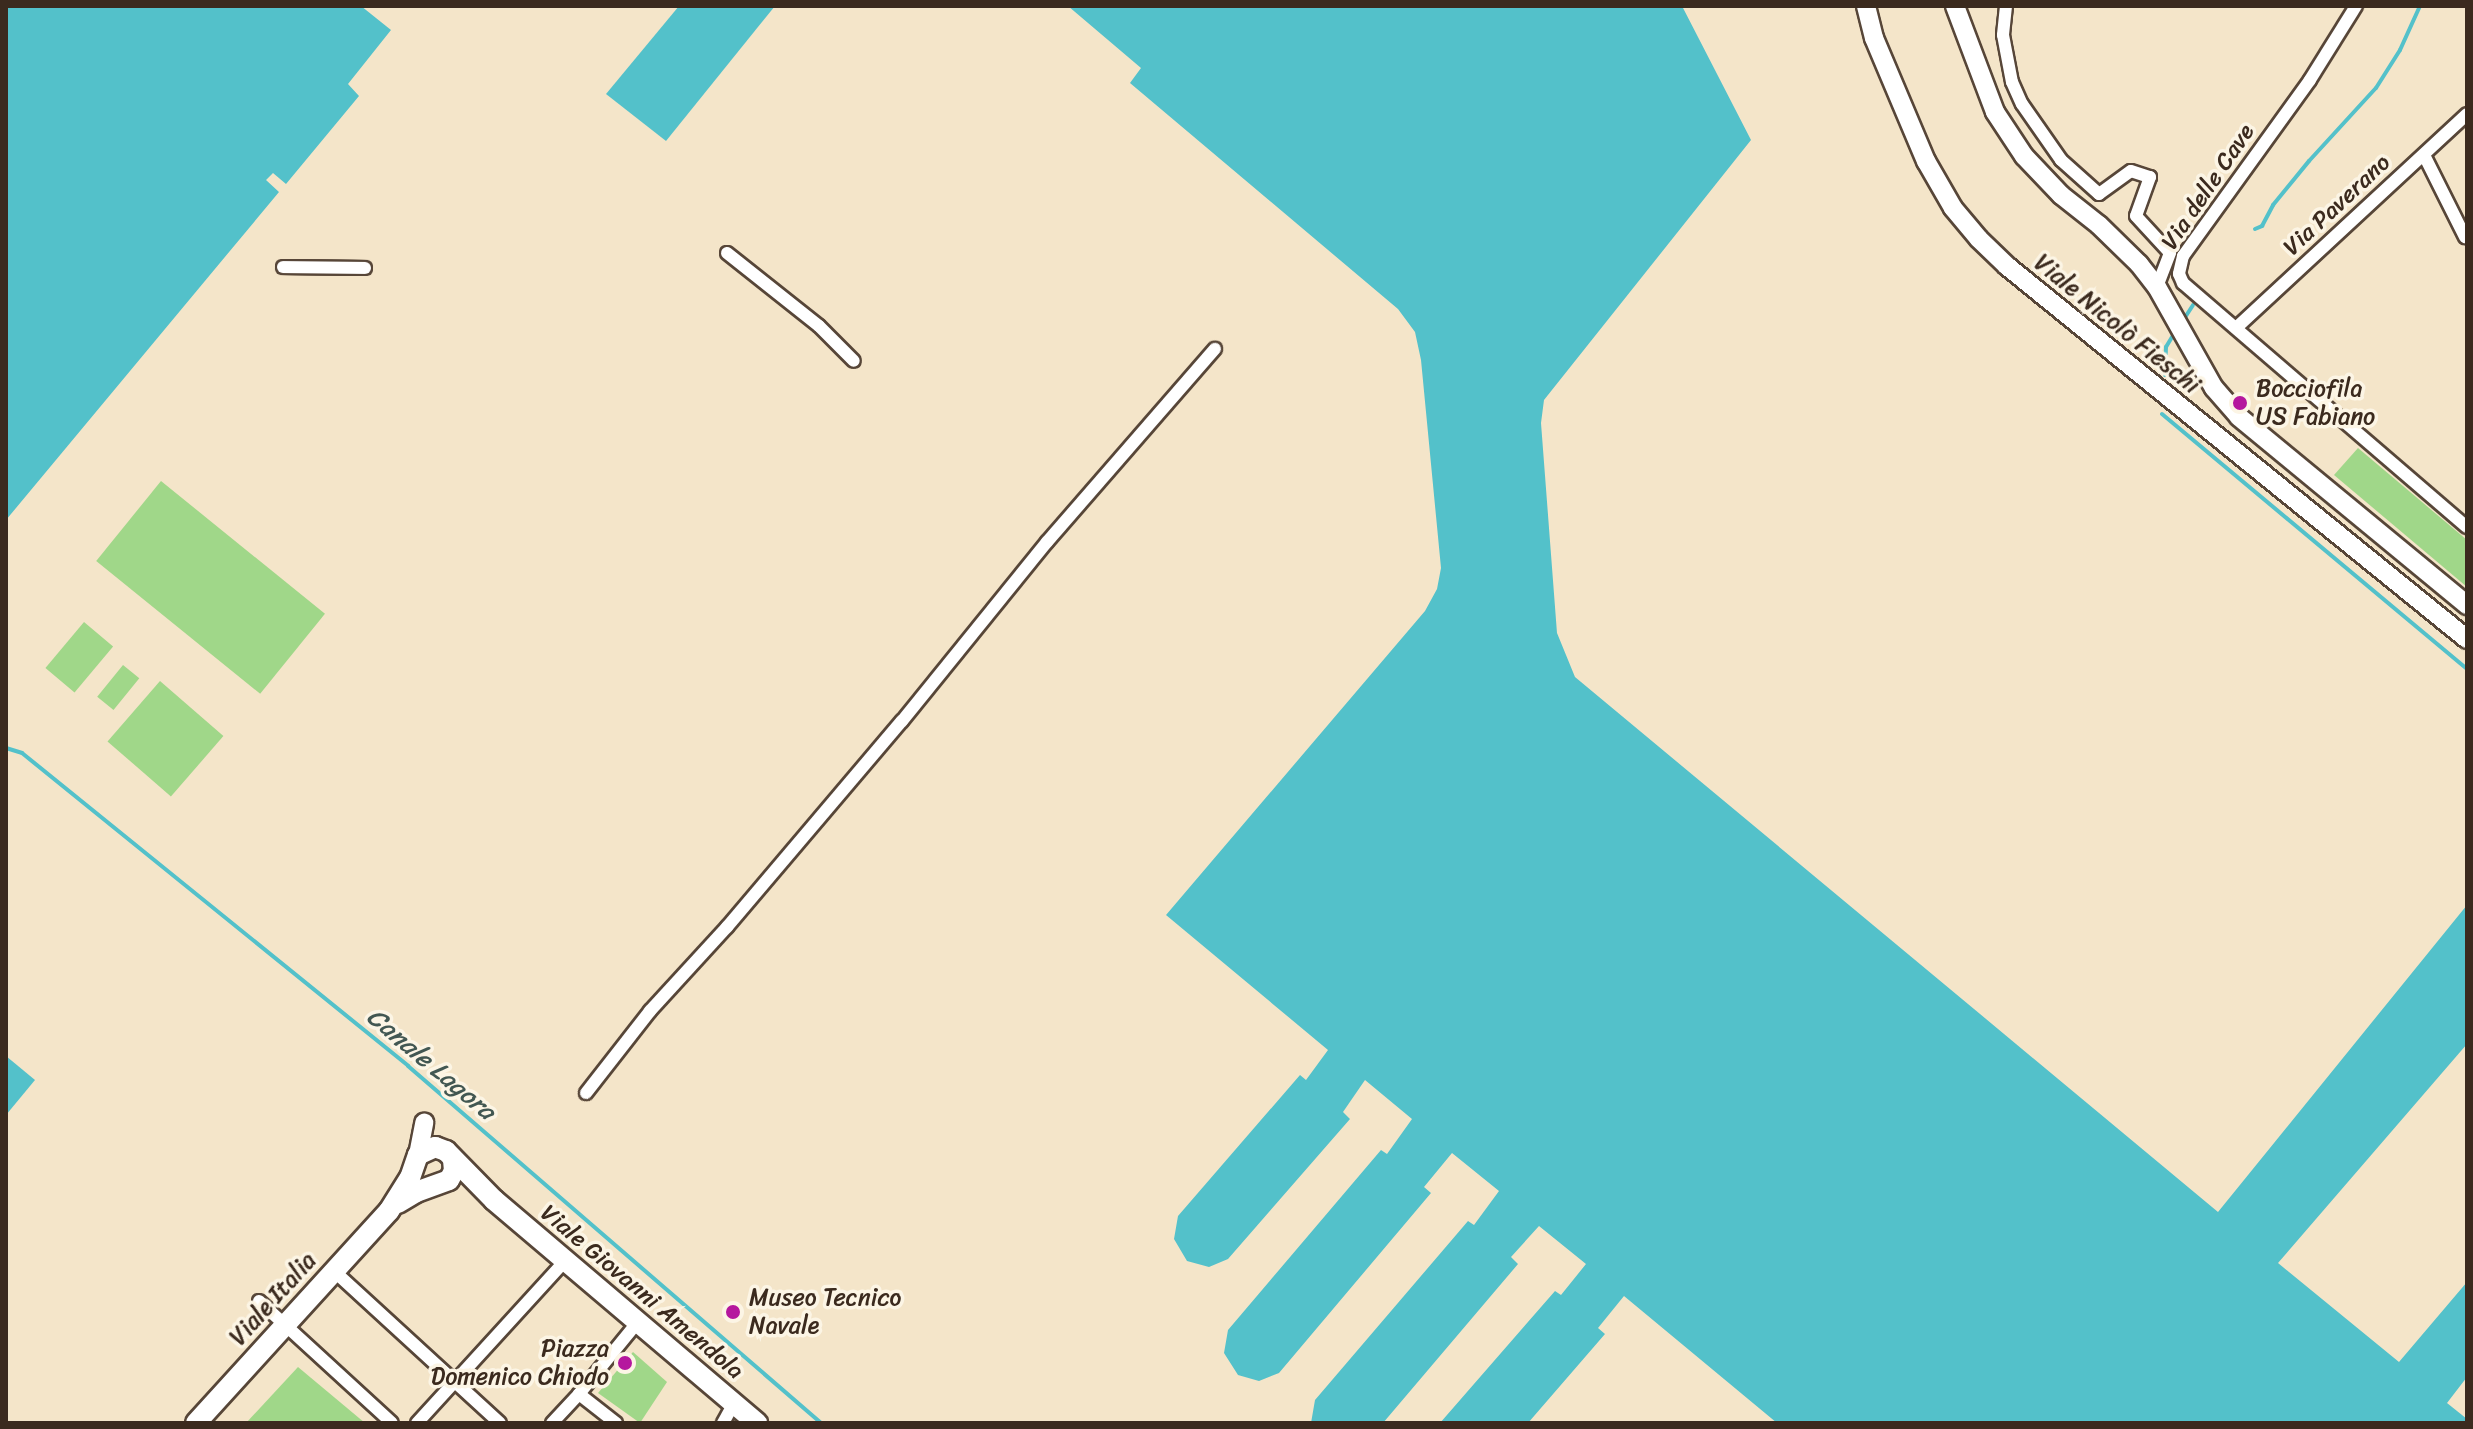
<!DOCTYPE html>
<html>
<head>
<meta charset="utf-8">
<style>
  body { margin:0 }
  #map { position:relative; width:2473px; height:1429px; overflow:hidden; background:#f4e5c9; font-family:Sriracha,sans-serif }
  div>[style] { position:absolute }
  .green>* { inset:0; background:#a0d789; transform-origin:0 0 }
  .water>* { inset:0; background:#53c1ca }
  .stream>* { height:4px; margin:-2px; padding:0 2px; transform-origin:2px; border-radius:2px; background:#53c1ca }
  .roads { filter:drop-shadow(2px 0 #574638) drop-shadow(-2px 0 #574638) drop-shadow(0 2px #574638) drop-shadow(0 -2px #574638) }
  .street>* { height:12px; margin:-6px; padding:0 6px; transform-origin:6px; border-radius:6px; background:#fff }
  .secondary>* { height:18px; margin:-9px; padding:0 9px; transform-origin:9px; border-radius:9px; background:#fff }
  .primary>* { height:20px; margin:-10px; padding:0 10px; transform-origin:10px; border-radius:10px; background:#fff }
  .dots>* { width:22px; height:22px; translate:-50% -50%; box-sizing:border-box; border:4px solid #fcf5e5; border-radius:50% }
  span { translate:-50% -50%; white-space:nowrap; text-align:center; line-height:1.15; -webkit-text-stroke:7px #fcf5e5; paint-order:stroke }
  .street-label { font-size:24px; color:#3b2a1e }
  .poi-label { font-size:24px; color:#3b2a1e }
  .left { translate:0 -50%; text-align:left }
  .right { translate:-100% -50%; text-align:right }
  .water-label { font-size:26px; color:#425752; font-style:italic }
  .frame { position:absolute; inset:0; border:8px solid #3b2a1e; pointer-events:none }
</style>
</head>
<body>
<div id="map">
  <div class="green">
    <i style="clip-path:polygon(2358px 448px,2467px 540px,2467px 587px,2334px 475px)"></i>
    <i style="left:161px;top:481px;width:211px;height:103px;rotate:39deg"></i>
    <i style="left:84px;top:622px;width:38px;height:60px;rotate:40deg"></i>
    <i style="left:123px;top:665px;width:21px;height:41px;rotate:39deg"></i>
    <i style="left:160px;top:681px;width:84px;height:80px;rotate:41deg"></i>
    <i style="clip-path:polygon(633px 1352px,667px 1382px,640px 1423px,598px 1393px)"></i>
    <i style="clip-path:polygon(298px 1367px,365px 1423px,246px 1423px)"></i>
  </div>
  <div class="water">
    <i style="clip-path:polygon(6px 6px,361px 6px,391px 30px,348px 84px,359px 96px,286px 184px,273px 173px,266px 180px,279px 192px,6px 520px)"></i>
    <i style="clip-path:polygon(679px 6px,775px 6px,666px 141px,606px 94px)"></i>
    <i style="clip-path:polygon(1068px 6px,1682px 6px,1751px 140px,1544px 400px,1541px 423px,1557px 633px,1575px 677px,2218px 1212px,2467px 905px,2467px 1044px,2278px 1263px,2399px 1362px,2467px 1282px,2467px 1377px,2447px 1403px,2467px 1419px,2467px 1423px,1777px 1423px,1624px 1296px,1598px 1328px,1605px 1334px,1528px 1423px,1440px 1423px,1555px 1291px,1561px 1295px,1586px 1264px,1539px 1226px,1511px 1257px,1518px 1264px,1383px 1423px,1311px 1423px,1315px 1400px,1468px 1221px,1474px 1225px,1499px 1191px,1452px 1153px,1424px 1187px,1431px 1193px,1279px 1373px,1259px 1381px,1238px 1375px,1224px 1353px,1228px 1330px,1381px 1150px,1387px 1154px,1412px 1119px,1365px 1080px,1343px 1112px,1350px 1119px,1228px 1259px,1209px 1267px,1187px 1261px,1174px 1239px,1178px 1216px,1300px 1075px,1306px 1080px,1328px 1050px,1166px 915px,1425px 611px,1437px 589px,1441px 568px,1421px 360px,1415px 332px,1398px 309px,1130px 83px,1141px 68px)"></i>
    <i style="clip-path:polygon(6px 1056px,35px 1080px,6px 1115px)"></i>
  </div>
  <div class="stream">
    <i style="left:2255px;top:229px;width:8px;rotate:-23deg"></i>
    <i style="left:2262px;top:226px;width:24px;rotate:-62deg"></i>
    <i style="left:2273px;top:205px;width:57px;rotate:-50.7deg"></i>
    <i style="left:2309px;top:161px;width:99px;rotate:-47.5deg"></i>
    <i style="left:2376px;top:88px;width:45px;rotate:-57.7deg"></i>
    <i style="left:2400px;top:50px;width:48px;rotate:-65.6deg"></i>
    <i style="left:2182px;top:322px;width:20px;rotate:-57deg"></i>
    <i style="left:2165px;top:375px;width:28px;rotate:-88deg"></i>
    <i style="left:2166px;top:347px;width:17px;rotate:-59deg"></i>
    <i style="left:2162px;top:414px;width:398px;rotate:39.9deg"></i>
    <i style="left:6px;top:748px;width:17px;rotate:17deg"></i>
    <i style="left:22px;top:753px;width:497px;rotate:39deg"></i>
    <i style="left:408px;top:1066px;width:546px;rotate:40.84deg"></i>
  </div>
  <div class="roads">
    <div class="street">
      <i style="left:2006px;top:6px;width:29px;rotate:96deg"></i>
      <i style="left:2003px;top:35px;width:48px;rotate:79.2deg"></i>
      <i style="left:2012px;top:82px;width:24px;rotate:66deg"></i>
      <i style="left:2022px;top:104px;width:68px;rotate:55.1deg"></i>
      <i style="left:2061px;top:160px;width:51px;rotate:41.8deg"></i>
      <i style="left:2099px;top:194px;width:39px;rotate:-36deg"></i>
      <i style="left:2131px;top:171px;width:20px;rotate:18deg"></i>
      <i style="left:2150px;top:177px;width:41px;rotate:109.7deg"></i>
      <i style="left:2136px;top:216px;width:50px;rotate:47.4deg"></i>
      <i style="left:2170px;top:253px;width:36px;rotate:111deg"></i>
      <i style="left:2356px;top:6px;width:87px;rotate:121.9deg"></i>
      <i style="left:2310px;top:80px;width:217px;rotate:125.8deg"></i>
      <i style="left:2183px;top:256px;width:18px;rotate:103deg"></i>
      <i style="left:2179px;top:274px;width:10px;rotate:66deg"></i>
      <i style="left:2183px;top:283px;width:374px;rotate:40.7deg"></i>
      <i style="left:2424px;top:155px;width:92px;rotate:63.4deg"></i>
      <i style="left:727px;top:253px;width:117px;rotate:38.4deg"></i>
      <i style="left:819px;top:326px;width:49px;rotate:45deg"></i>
      <i style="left:283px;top:267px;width:82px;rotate:0.7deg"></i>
      <i style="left:2236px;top:328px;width:315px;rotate:-42.8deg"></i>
      <i style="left:586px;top:1093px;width:104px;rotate:-52deg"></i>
      <i style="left:650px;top:1011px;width:114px;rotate:-47.5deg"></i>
      <i style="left:727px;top:927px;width:270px;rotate:-49.7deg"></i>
      <i style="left:902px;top:721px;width:230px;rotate:-51deg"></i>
      <i style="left:1047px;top:542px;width:256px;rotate:-49deg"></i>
      <i style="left:334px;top:1271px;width:225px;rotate:42.5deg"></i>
      <i style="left:259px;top:1301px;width:180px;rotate:42.5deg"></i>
      <i style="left:417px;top:1423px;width:218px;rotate:-47.6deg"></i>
      <i style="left:552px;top:1423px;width:40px;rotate:-47deg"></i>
      <i style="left:616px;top:1423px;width:47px;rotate:-141.9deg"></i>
      <i style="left:579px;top:1394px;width:92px;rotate:-50.8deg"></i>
      <i style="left:723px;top:1423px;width:23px;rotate:-61deg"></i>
    </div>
    <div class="secondary">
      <i style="left:1866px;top:6px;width:33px;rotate:76deg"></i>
      <i style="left:1874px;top:38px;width:134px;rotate:67.1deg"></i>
      <i style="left:1926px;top:161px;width:54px;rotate:60.1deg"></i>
      <i style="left:1953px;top:208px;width:40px;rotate:50deg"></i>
      <i style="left:1979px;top:239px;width:39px;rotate:44deg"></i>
      <i style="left:2007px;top:266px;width:592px;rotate:39.04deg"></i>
      <i style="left:1955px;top:6px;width:113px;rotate:69.3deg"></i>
      <i style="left:1995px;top:112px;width:53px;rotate:56.6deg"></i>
      <i style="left:2024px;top:156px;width:54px;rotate:46.5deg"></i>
      <i style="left:2061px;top:195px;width:48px;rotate:38.3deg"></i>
      <i style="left:2099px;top:225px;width:56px;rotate:44.3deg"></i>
      <i style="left:2139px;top:264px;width:29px;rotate:52deg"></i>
      <i style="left:2157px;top:287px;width:116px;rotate:60.6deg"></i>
      <i style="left:2214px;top:388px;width:38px;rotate:49deg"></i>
      <i style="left:2239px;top:417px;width:296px;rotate:39.5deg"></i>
      <i style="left:418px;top:1155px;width:33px;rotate:-79deg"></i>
    </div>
    <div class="primary">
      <i style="left:398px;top:1203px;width:21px;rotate:-31deg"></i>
      <i style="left:416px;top:1192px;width:35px;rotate:-20deg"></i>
      <i style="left:449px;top:1180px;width:10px;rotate:-61deg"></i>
      <i style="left:454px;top:1171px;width:11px;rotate:-95deg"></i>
      <i style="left:196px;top:1423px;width:287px;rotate:-47.7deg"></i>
      <i style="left:389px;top:1211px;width:39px;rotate:-58deg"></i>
      <i style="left:410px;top:1178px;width:24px;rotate:-71deg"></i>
      <i style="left:418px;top:1155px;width:19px;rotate:-25deg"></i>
      <i style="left:435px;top:1147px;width:12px;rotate:20deg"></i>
      <i style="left:446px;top:1151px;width:69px;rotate:45.6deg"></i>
      <i style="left:494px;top:1200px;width:345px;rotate:40.3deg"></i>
    </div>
  </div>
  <div class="dots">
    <i style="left:2240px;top:403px;background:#b5179e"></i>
    <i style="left:733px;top:1312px;background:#b5179e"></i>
    <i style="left:625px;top:1363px;background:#b5179e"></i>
  </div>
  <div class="street-label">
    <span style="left:2208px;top:187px;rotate:-56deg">Via delle Cave</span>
    <span style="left:2337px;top:205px;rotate:-43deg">Via Paverano</span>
    <span style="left:2117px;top:324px;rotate:39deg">Viale Nicolò Fieschi</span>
    <span style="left:642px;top:1292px;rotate:40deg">Viale Giovanni Amendola</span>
    <span style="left:273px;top:1299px;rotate:-48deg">Viale Italia</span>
  </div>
  <div class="poi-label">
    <span class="left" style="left:2256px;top:403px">Bocciofila<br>US Fabiano</span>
    <span class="left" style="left:749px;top:1312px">Museo Tecnico<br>Navale</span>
    <span class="right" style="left:609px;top:1363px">Piazza<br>Domenico Chiodo</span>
  </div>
  <div class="water-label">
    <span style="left:431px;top:1064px;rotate:40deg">Canale Lagora</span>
  </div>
  <div class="frame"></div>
</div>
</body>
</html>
